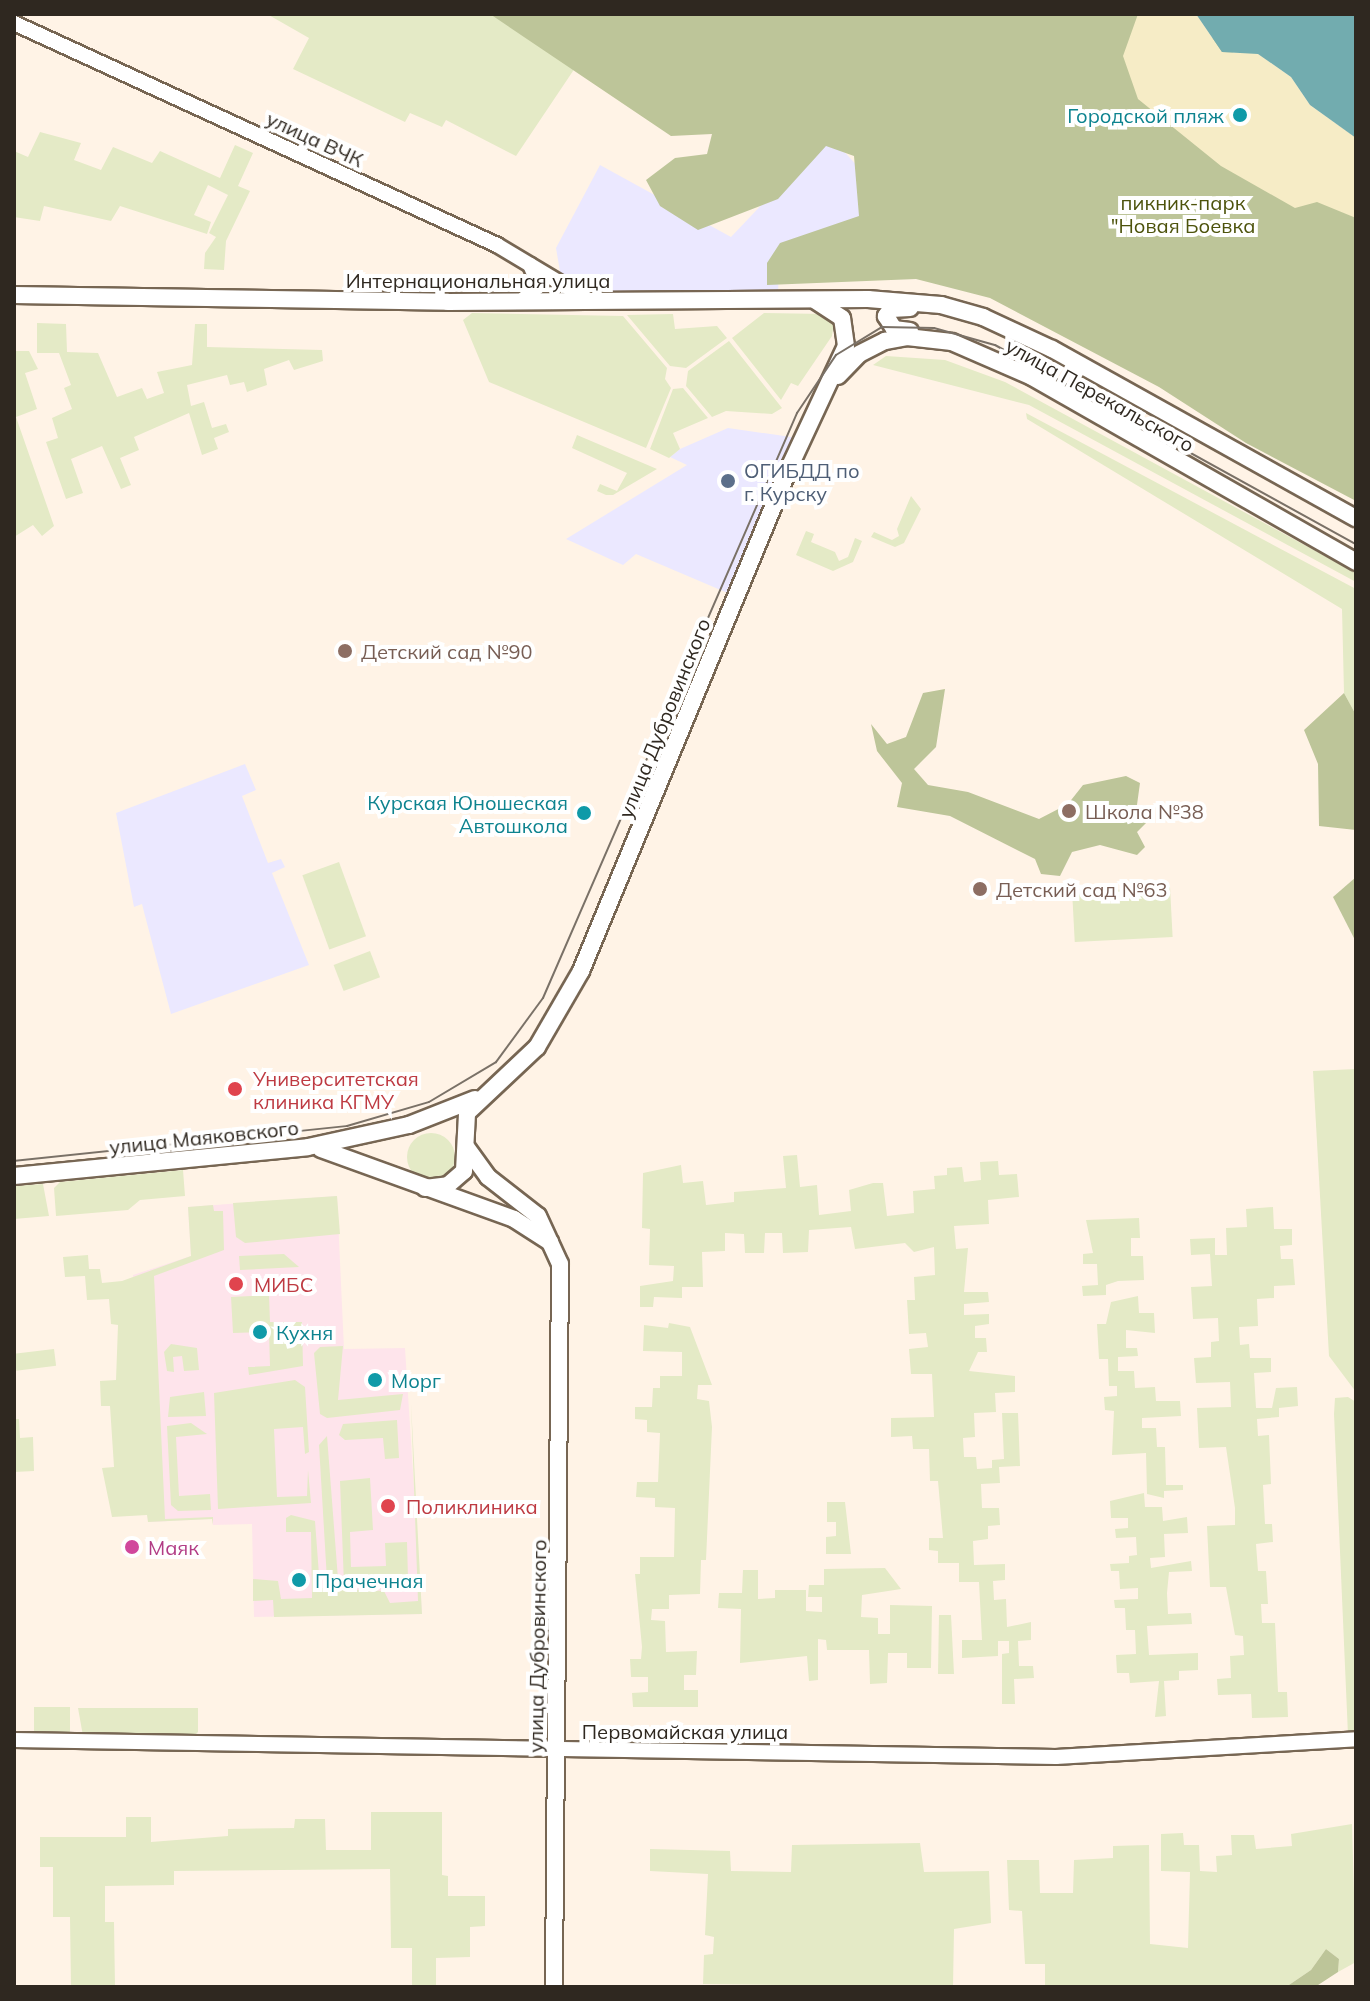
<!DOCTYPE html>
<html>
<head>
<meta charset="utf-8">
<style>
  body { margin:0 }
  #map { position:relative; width:1370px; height:2001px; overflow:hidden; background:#fff3e6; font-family:Mulish,sans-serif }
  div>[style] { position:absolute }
  .commercial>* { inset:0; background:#ebe8ff }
  .medical>* { inset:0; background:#fee4eb }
  .green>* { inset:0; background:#e4eac6; transform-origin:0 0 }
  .round { border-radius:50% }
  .forest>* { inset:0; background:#bdc599 }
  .sand>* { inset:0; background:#f6ecc6 }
  .water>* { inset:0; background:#72acaf }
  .roads { filter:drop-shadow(2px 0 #776653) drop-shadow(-2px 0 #776653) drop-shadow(0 2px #776653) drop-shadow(0 -2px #776653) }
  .secondary>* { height:14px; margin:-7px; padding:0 7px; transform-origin:7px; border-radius:7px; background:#fff }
  .primary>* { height:16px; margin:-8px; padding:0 8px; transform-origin:8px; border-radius:8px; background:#fff }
  .tram>* { height:2px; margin:-1px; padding:0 1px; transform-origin:1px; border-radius:1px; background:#7a7167 }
  .dots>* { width:22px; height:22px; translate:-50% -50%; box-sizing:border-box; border:4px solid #fff; border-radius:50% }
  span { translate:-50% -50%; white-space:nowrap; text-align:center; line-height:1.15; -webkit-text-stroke:8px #fff; paint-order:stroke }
  .culture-label { font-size:20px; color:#0d838f }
  .right { translate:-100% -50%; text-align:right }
  .left { translate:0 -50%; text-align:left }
  .street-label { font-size:20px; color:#2f2820 }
  .park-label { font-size:20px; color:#4d530c }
  .service-label { font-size:20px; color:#4e5e75 }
  .education-label { font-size:20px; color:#785e54 }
  .health-label { font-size:20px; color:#be3a42 }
  .hotel-label { font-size:20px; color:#b23c85 }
  .frame { position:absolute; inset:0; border:16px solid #2f2820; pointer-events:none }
</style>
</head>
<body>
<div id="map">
  <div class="commercial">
    <i style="clip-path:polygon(822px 141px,839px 146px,861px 170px,863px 221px,779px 256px,778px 299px,565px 301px,556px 248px,600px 165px,731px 237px)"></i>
    <i style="clip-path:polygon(728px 428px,798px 438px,730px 594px,636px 554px,623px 565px,566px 539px,687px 465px,670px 457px,680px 449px)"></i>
    <i style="clip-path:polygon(245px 764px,256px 790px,242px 796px,268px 863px,281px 859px,285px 867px,272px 873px,309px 965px,171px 1014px,144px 912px,142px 904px,134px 907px,116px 813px)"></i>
  </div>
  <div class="medical">
    <i style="clip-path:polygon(337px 1196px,344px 1349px,405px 1348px,422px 1614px,254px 1617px,252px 1524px,213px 1525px,212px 1519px,148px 1522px,133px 1275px,191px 1256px,188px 1207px)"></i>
  </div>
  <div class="green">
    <i style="clip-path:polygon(267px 14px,491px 14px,575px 68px,516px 156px,446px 120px,442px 127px,410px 113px,405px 122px,293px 69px,309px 38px)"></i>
    <i style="clip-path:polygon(40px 132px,81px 143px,74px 160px,101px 170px,113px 147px,152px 163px,160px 151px,220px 178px,235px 145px,253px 153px,238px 186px,250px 191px,226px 241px,224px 270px,204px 269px,205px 253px,216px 237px,209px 233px,228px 195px,208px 185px,194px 215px,211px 222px,207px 234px,120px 206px,111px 221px,44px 206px,40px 221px,14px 217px,14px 151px,28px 157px)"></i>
    <i style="clip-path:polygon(472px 313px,623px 316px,667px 368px,665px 379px,671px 388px,646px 448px,489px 382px,463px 320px)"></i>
    <i style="clip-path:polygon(764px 313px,825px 314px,834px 321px,832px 336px,798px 386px,791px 383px,781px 400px,732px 338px)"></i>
    <i style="clip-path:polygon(673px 314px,675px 329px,717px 326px,727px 338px,686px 368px,670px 366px,627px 315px)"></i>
    <i style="clip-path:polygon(37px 323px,66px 324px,67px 352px,98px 353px,117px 397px,142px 388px,147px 399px,164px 393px,157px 372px,192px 365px,195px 324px,207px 324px,207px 347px,322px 350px,323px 361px,294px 370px,289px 360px,264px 369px,267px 385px,247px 392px,244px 382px,230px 385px,227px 375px,187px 385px,191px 406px,204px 402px,212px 428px,226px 424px,229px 432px,214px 438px,218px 449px,202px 455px,189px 413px,134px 437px,139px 450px,120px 458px,131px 485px,121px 489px,102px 446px,71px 459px,83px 493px,66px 499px,46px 442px,58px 438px,52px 418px,72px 409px,64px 388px,71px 385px,59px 353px,37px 353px)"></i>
    <i style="clip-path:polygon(729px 341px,782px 408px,772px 414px,726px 411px,712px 417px,686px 386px,688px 371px)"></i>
    <i style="clip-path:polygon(14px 351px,29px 351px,38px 369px,25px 373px,37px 409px,16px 417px,54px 526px,42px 536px,33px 525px,14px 537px)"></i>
    <i style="clip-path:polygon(886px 356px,945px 360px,1005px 382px,1356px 573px,1356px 582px,1029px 405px,873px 365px)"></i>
    <i style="clip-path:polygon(683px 388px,708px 418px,673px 433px,680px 449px,669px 458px,650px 449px,673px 389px)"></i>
    <i style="clip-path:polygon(1026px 413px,1356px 589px,1356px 715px,1344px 693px,1342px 609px,1027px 419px)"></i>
    <i style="clip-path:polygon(577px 435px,657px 469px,613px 495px,606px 495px,597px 491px,600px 484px,617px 491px,627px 473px,572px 448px)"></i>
    <i style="clip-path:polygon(911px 496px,921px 509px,904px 543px,895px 547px,871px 537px,874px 532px,892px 540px,899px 536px,897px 529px)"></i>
    <i style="clip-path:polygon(806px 531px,814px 534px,811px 542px,835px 552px,839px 561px,848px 557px,855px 538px,862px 541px,853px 562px,833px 571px,796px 555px)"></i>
    <i style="left:339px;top:862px;width:79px;height:39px;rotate:70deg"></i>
    <i style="left:1170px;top:887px;width:50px;height:98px;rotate:87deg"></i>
    <i style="left:370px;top:951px;width:28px;height:39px;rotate:69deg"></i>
    <i style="clip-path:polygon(1356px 1069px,1356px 1392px,1329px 1356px,1313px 1071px)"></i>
    <i class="round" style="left:407px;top:1133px;width:48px;height:48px"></i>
    <i style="clip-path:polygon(797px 1155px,800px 1187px,817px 1185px,819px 1215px,851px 1211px,849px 1190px,873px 1183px,883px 1183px,887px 1216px,914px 1213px,913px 1191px,935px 1189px,934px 1176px,947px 1175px,947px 1168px,962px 1167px,964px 1182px,981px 1180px,980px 1162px,998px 1161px,999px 1175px,1017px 1174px,1019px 1197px,988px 1200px,989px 1224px,954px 1226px,956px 1249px,968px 1248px,964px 1292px,988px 1292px,989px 1302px,964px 1304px,964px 1315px,989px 1314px,989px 1324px,975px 1326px,975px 1338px,986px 1338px,987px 1352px,978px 1352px,969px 1371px,1015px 1376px,1015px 1392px,995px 1393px,996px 1412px,974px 1413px,975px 1437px,963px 1438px,964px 1457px,976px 1457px,977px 1469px,992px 1468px,992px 1460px,1004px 1459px,1002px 1413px,1018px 1413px,1020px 1466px,999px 1467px,1000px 1483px,981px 1484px,982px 1508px,999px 1508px,1000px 1525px,988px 1526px,988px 1539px,973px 1541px,974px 1565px,1005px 1564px,1005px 1580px,993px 1581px,994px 1600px,1006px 1599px,1007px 1627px,1031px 1622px,1031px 1640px,1018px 1641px,1019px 1666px,1033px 1666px,1034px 1678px,1014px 1679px,1015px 1704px,1002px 1704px,1002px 1654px,1009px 1653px,1009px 1641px,998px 1641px,998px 1656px,962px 1658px,962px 1640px,982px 1640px,979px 1582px,959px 1582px,959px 1563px,938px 1563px,938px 1551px,929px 1550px,929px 1538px,943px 1538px,938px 1481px,930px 1481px,929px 1449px,913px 1449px,912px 1436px,891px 1437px,891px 1418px,934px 1417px,932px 1374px,911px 1374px,909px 1349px,928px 1347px,926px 1333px,909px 1334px,907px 1300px,915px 1300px,914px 1277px,935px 1275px,934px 1247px,914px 1252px,905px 1243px,855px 1249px,851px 1227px,809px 1230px,808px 1252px,783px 1253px,782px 1233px,765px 1233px,764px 1253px,745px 1253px,744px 1234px,725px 1233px,725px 1251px,702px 1252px,703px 1287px,682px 1287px,682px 1298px,654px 1297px,653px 1307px,640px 1307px,640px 1286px,673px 1281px,674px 1266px,649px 1265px,650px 1229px,642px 1228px,643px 1173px,681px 1165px,683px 1183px,703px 1181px,706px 1205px,734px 1202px,734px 1192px,786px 1188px,783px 1156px)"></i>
    <i style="clip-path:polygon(183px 1170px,185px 1196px,140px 1200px,128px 1210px,56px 1216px,54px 1188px,60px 1182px)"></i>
    <i style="clip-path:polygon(43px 1184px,49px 1216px,14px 1219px,14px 1186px)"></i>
    <i style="clip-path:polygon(337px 1196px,340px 1234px,245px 1243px,236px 1237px,233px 1203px)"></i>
    <i style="clip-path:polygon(213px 1205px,214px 1211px,223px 1211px,224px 1250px,154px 1276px,165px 1519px,213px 1517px,213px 1525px,212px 1519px,148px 1522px,147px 1515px,112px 1517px,102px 1468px,114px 1467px,110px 1406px,101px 1406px,100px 1381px,116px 1380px,118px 1325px,111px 1324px,109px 1299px,87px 1300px,85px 1276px,65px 1277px,63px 1257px,88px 1255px,89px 1269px,100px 1269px,102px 1283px,122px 1281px,191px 1256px,188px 1207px)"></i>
    <i style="clip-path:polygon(1273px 1207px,1274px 1229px,1292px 1229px,1292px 1245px,1280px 1246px,1281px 1259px,1293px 1259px,1295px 1285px,1274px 1286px,1274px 1298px,1257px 1299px,1258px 1326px,1239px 1327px,1240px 1345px,1249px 1344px,1250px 1358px,1271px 1358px,1271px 1372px,1254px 1373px,1256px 1408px,1272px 1408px,1276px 1388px,1297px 1387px,1298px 1406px,1279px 1408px,1279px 1417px,1257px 1419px,1258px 1436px,1269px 1435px,1271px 1484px,1263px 1485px,1265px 1524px,1272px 1524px,1273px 1542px,1256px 1544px,1258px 1571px,1266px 1571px,1268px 1604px,1261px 1604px,1262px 1623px,1275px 1623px,1278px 1692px,1287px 1692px,1288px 1717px,1252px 1718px,1251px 1694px,1218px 1695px,1217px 1679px,1231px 1678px,1230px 1656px,1244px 1655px,1243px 1636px,1235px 1635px,1226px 1587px,1210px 1587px,1207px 1526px,1235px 1525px,1235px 1508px,1226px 1447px,1199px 1448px,1197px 1408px,1231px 1407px,1230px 1382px,1196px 1383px,1194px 1358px,1211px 1357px,1211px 1342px,1219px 1341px,1218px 1318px,1193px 1319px,1191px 1287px,1212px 1286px,1210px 1254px,1191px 1255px,1190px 1239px,1215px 1238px,1215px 1255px,1227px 1255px,1226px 1228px,1247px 1227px,1246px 1209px)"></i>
    <i style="clip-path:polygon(1139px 1218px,1140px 1238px,1131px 1238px,1131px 1256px,1143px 1256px,1144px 1280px,1118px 1281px,1106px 1285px,1106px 1295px,1083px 1296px,1082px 1286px,1098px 1285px,1097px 1264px,1083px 1264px,1083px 1254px,1093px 1253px,1086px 1220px)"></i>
    <i style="clip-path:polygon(284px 1254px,299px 1267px,240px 1270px,239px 1256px)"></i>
    <i style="clip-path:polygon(269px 1295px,270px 1322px,302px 1322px,303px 1366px,249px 1375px,248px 1367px,270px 1366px,269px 1332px,233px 1333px,231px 1297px)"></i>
    <i style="clip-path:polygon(1138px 1296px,1139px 1313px,1154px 1313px,1155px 1333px,1126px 1330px,1126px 1348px,1137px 1348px,1138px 1356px,1118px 1357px,1118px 1371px,1134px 1371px,1135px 1388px,1155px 1387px,1156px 1401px,1180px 1401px,1181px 1416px,1142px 1418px,1142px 1428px,1156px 1428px,1157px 1447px,1165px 1447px,1166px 1485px,1183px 1485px,1183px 1490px,1164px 1491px,1164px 1498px,1147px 1494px,1146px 1453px,1112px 1455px,1114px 1411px,1105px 1410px,1104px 1397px,1117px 1396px,1117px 1386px,1109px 1386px,1108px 1359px,1099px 1359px,1097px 1324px,1106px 1324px,1111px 1302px)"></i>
    <i style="clip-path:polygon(669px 1323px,690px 1327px,712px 1385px,698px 1385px,697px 1399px,709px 1401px,712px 1427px,706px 1560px,701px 1560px,700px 1594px,669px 1595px,669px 1609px,652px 1609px,651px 1620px,665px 1621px,666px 1652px,697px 1651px,696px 1675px,684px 1675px,684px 1690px,698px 1690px,698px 1707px,633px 1707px,632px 1693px,648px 1692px,648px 1677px,631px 1677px,630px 1659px,641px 1659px,642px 1647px,635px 1574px,640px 1574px,640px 1557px,674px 1557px,675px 1508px,655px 1507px,655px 1498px,636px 1497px,637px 1482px,658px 1482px,660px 1433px,647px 1432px,647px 1420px,635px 1419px,635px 1407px,652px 1407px,653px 1388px,660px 1388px,660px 1376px,682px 1376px,682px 1352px,643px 1351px,644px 1325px,668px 1328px)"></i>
    <i style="clip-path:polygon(171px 1344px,197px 1348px,199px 1370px,184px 1371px,182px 1356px,173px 1357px,174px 1372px,167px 1371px,164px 1352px)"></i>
    <i style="clip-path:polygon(343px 1346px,338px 1400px,403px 1394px,400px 1410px,327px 1418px,320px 1414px,314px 1353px,320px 1347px)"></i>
    <i style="left:54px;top:1349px;width:17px;height:40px;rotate:83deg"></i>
    <i style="clip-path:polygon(295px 1380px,305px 1387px,309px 1452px,305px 1454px,303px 1427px,274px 1429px,277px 1497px,307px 1496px,308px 1470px,311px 1503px,218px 1509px,214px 1393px)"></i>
    <i style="clip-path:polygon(204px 1392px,206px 1416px,168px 1417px,170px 1397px)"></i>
    <i style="clip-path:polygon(1348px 1397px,1356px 1402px,1356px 1734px,1348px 1735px,1334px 1414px,1335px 1398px)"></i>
    <i style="clip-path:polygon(411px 1403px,422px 1614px,274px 1617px,273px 1600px,253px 1601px,253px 1579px,278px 1581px,281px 1599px,312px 1598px,311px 1532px,286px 1532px,286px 1518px,291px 1515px,315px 1521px,320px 1588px,384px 1591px,390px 1603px,418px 1601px)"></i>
    <i style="clip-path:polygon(14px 1419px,19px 1419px,20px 1438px,33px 1437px,34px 1471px,14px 1472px)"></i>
    <i style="clip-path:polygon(397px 1420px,399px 1458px,385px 1459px,383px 1438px,345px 1440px,339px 1435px,343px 1424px)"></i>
    <i style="clip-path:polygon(191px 1423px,207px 1434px,176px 1437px,179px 1496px,210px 1494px,211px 1510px,178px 1511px,171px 1505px,167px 1426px)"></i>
    <i style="clip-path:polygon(327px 1436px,338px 1579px,333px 1585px,327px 1580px,319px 1445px)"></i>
    <i style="clip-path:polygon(370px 1478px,373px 1530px,350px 1532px,351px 1567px,386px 1566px,385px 1543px,407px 1542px,408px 1578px,401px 1586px,344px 1584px,340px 1481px)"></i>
    <i style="clip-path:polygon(1144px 1493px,1145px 1507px,1162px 1507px,1163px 1521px,1187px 1517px,1188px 1533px,1164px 1534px,1165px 1557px,1150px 1558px,1151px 1568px,1191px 1561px,1192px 1571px,1169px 1572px,1167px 1593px,1168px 1614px,1191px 1613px,1192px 1624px,1147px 1626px,1149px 1655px,1198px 1653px,1198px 1670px,1179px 1671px,1179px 1680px,1164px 1681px,1166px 1716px,1155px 1717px,1159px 1681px,1130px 1683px,1129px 1673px,1117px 1673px,1116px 1655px,1136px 1654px,1135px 1630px,1126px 1630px,1125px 1608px,1115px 1608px,1114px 1600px,1138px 1599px,1138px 1588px,1120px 1589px,1119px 1571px,1111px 1571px,1110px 1564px,1129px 1563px,1129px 1556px,1137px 1555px,1136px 1537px,1116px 1538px,1115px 1529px,1128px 1528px,1128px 1518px,1111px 1518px,1110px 1501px)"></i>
    <i style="clip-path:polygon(827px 1502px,845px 1502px,851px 1554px,826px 1554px,826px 1537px,836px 1536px,836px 1522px,827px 1522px)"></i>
    <i style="clip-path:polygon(885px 1568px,901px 1589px,862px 1595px,861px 1617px,878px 1618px,878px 1634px,890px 1634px,890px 1605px,932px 1606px,931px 1668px,907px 1668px,907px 1653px,888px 1653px,887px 1683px,870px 1684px,869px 1650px,827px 1650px,826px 1640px,818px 1639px,818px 1680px,809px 1681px,807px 1656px,740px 1663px,741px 1609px,718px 1608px,719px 1593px,742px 1593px,743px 1570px,758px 1570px,758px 1599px,775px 1598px,775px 1590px,806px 1590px,806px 1611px,822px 1612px,822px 1597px,808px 1597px,809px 1585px,824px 1585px,824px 1569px)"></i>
    <i style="clip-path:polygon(939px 1615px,951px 1615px,954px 1674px,938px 1674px)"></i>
    <i style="left:34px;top:1707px;width:36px;height:27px"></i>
    <i style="clip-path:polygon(78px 1708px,198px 1708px,198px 1732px,193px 1737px,83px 1736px)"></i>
    <i style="clip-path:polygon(371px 1812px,442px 1812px,442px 1875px,448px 1876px,448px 1896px,485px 1896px,485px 1926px,470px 1927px,470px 1957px,436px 1958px,436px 1987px,412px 1987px,412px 1948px,391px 1948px,390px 1869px,174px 1871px,174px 1885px,105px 1886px,105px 1922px,114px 1922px,115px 1987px,71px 1987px,70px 1917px,53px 1917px,53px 1867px,40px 1867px,40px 1837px,126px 1837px,126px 1817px,151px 1817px,151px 1842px,228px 1836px,228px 1829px,294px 1828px,295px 1819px,325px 1819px,326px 1850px,371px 1850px)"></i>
    <i style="clip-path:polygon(1352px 1824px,1356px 1962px,1338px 1972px,1339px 1959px,1326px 1949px,1311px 1970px,1286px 1987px,1045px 1987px,1045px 1964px,1025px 1964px,1022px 1911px,1009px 1910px,1007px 1860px,1039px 1860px,1040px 1893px,1073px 1893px,1074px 1860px,1113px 1858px,1113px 1846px,1149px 1845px,1150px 1944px,1188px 1948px,1190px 1872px,1161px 1871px,1161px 1834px,1183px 1833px,1184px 1845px,1199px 1845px,1200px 1871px,1217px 1872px,1216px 1856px,1232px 1855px,1231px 1835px,1254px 1835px,1256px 1849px,1292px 1846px,1291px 1834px)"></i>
    <i style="clip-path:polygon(920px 1843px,924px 1872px,989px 1871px,991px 1923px,954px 1929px,953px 1987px,703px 1984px,704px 1955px,713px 1954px,714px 1937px,705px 1935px,708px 1874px,650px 1871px,650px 1849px,730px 1851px,731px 1871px,791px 1872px,792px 1845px)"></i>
  </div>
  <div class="forest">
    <i style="clip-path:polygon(490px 14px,1196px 14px,1205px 33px,1356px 138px,1356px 501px,1246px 443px,1159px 387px,990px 298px,916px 279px,767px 285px,767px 263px,780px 243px,859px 216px,854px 156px,826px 146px,778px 199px,698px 230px,660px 206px,646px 180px,675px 158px,707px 154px,712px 134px,671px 136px)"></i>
    <i style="clip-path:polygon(945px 689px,936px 747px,914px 769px,928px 785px,968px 792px,1039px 819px,1068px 804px,1083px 785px,1126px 776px,1140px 783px,1136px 812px,1150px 819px,1137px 832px,1145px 847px,1137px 855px,1100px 845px,1072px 852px,1060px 876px,1041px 874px,1035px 859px,950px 816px,897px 807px,902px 783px,877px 751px,871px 724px,887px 744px,906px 737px,923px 693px)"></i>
    <i style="clip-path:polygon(1344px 693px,1356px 715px,1356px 830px,1319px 826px,1318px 764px,1304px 730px)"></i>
    <i style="clip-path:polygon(1356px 877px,1356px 942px,1333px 897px)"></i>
    <i style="clip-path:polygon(1326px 1949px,1339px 1959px,1338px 1972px,1315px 1987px,1286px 1987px,1311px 1970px)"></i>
  </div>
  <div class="sand">
    <i style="clip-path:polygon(1138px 14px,1196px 14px,1222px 52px,1257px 53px,1291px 77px,1310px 105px,1356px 138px,1356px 218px,1317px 202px,1295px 208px,1221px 166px,1138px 99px,1123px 56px)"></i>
  </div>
  <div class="water">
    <i style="clip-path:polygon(1196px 14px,1356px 14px,1356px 138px,1310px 105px,1291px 77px,1258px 54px,1222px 52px)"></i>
  </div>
  <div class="roads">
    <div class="secondary">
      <i style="left:14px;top:23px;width:532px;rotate:24.68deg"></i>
      <i style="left:497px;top:245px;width:107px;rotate:30.9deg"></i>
      <i style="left:521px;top:301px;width:23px;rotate:-40deg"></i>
      <i style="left:539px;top:286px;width:23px;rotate:-113deg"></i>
      <i style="left:14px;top:1740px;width:1042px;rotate:0.93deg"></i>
      <i style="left:1056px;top:1757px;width:301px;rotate:-3.4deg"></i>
    </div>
    <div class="primary">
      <i style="left:14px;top:295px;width:434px;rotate:0.9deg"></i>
      <i style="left:448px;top:302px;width:420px;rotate:-0.4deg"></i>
      <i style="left:868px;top:299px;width:73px;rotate:4.7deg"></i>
      <i style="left:941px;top:305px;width:44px;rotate:15.9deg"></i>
      <i style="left:983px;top:317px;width:76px;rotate:24.9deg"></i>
      <i style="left:1052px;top:349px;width:348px;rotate:29.1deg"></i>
      <i style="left:910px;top:308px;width:19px;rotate:177deg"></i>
      <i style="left:891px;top:309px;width:9px;rotate:126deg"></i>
      <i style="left:886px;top:316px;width:15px;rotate:58deg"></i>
      <i style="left:894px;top:329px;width:16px;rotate:7deg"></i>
      <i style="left:838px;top:376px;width:30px;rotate:-46deg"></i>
      <i style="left:859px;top:354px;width:29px;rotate:-27deg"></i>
      <i style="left:885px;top:341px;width:22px;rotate:-10deg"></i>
      <i style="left:907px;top:337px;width:45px;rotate:6.3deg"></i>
      <i style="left:952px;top:342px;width:87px;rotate:23.6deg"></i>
      <i style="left:1032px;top:377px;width:373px;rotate:29.7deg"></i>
      <i style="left:467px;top:1148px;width:36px;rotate:54deg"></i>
      <i style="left:488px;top:1177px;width:63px;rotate:38deg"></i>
      <i style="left:538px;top:1216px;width:53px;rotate:65.4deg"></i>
      <i style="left:560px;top:1264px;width:723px;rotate:90.48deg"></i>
      <i style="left:321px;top:1149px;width:205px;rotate:19.9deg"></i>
      <i style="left:514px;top:1219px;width:43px;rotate:32.6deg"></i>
      <i style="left:14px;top:1176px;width:295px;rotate:-5.6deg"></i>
      <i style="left:308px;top:1147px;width:103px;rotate:-12.3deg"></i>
      <i style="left:409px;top:1125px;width:71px;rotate:-21.5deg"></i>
      <i style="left:425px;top:1188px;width:23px;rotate:-7deg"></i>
      <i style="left:448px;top:1185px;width:21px;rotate:-41deg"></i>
      <i style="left:464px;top:1171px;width:58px;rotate:-87deg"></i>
      <i style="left:467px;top:1113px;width:96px;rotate:-43.3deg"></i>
      <i style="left:537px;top:1047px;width:88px;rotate:-59.9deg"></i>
      <i style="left:581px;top:971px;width:547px;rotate:-67.52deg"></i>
      <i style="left:790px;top:466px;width:132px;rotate:-65deg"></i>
      <i style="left:846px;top:346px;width:28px;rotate:-98deg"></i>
      <i style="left:842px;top:318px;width:31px;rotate:-147deg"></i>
    </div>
  </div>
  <div class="tram">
    <i style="left:14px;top:1161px;width:335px;rotate:-6deg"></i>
    <i style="left:347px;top:1126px;width:85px;rotate:-16.3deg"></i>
    <i style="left:429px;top:1102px;width:78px;rotate:-30.8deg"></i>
    <i style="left:496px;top:1062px;width:79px;rotate:-53.7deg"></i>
    <i style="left:543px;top:998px;width:638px;rotate:-66.53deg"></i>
    <i style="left:797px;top:413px;width:70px;rotate:-56.1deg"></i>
    <i style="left:836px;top:355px;width:54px;rotate:-31.3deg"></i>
    <i style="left:882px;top:327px;width:52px;rotate:1.1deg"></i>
    <i style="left:934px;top:328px;width:63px;rotate:15.6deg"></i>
    <i style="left:995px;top:345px;width:412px;rotate:28.9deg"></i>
  </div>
  <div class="dots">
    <i style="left:1240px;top:115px;background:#0f9aa8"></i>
    <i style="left:728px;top:481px;background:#5c6f8a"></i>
    <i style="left:345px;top:651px;background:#8d6e63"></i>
    <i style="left:1069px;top:811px;background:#8d6e63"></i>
    <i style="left:584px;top:813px;background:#0f9aa8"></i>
    <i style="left:980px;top:889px;background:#8d6e63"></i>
    <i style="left:235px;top:1089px;background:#e0444e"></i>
    <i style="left:236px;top:1284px;background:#e0444e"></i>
    <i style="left:260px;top:1332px;background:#0f9aa8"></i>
    <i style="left:375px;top:1380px;background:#0f9aa8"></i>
    <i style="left:388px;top:1506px;background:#e0444e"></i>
    <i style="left:132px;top:1547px;background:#d1479c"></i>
    <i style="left:299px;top:1580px;background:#0f9aa8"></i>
  </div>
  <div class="culture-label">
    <span class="right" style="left:1224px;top:115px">Городской пляж</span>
    <span class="right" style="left:568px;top:814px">Курская Юношеская<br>Автошкола</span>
    <span class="left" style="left:276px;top:1332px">Кухня</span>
    <span class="left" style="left:391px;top:1380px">Морг</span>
    <span class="left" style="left:315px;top:1580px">Прачечная</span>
  </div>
  <div class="street-label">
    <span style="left:315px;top:139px;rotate:25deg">улица ВЧК</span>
    <span style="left:478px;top:280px">Интернациональная улица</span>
    <span style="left:1100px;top:395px;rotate:29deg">улица Перекальского</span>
    <span style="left:664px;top:718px;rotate:-68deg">улица Дубровинского</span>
    <span style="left:204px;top:1137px;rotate:-6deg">улица Маяковского</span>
    <span style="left:537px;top:1646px;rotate:-89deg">улица Дубровинского</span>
    <span style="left:685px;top:1731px">Первомайская улица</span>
  </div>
  <div class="park-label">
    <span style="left:1183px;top:214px">пикник-парк<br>"Новая Боевка</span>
  </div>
  <div class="service-label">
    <span class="left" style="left:744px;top:482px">ОГИБДД по<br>г. Курску</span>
  </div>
  <div class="education-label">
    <span class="left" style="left:361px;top:651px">Детский сад №90</span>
    <span class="left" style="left:1085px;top:811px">Школа №38</span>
    <span class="left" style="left:996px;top:889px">Детский сад №63</span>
  </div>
  <div class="health-label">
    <span class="left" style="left:253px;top:1090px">Университетская<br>клиника КГМУ</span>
    <span class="left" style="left:254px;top:1284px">МИБС</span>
    <span class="left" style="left:406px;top:1506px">Поликлиника</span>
  </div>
  <div class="hotel-label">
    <span class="left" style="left:148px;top:1547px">Маяк</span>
  </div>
  <div class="frame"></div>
</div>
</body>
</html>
